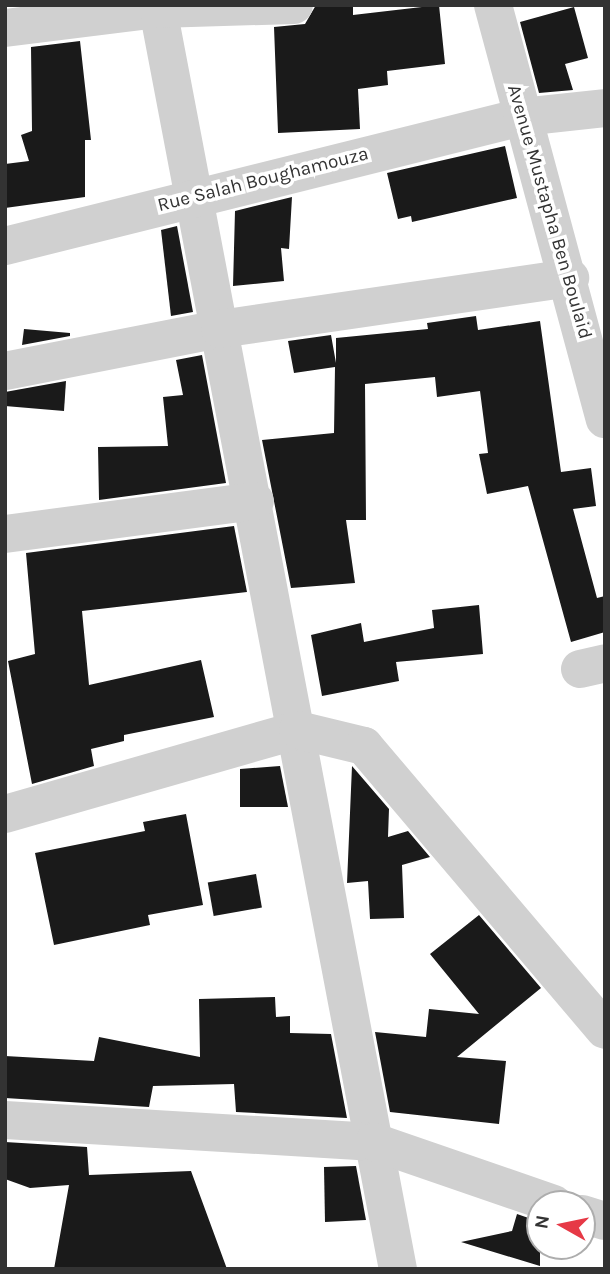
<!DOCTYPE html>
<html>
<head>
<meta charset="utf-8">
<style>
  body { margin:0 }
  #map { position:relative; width:610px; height:1274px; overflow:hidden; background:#fff; font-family:Karla,sans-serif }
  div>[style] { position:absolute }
  .building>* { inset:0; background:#1a1a1a; transform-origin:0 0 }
  .minor>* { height:38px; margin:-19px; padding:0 19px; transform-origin:19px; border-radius:19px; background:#d0d0d0 }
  span { translate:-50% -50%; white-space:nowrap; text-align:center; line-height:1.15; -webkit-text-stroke:7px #fff; paint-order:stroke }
  .street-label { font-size:19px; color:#333 }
  .frame { position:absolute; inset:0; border:7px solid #333; pointer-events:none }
  .north { position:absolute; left:526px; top:1190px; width:70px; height:70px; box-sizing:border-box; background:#fff; border:2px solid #adadad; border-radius:50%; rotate:279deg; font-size:19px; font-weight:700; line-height:28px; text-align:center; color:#333 }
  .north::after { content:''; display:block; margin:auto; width:24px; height:32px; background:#e63946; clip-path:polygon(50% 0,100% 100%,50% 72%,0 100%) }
</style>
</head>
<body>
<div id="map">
  <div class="building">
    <i style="clip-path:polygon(316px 5px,353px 5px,353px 15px,439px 5px,445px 64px,387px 71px,388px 85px,358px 89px,360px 129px,278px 133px,274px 27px,305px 24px)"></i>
    <i style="clip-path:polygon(574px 7px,588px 58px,565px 64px,573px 90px,539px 93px,520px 22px)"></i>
    <i style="clip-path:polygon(80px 41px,91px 140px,85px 140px,85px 197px,5px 208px,5px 164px,29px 161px,21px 135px,32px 131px,31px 47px)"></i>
    <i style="clip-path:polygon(505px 146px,517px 198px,412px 222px,411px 216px,398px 219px,387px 173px)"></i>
    <i style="clip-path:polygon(292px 197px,289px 249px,281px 248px,284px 281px,233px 286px,235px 211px)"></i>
    <i style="clip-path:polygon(177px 226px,193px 312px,171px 316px,161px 230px)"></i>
    <i style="clip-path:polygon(476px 316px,478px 330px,540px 321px,561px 472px,591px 468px,596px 506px,573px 509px,597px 598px,605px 596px,605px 632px,571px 642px,528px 486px,487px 494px,479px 454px,488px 453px,480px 391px,437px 397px,435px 377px,365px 384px,366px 520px,346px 520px,355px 583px,291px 588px,262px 440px,334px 433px,335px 367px,294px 373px,288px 341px,331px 335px,336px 363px,336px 338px,428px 329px,427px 323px)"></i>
    <i style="clip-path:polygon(24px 329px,70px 333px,70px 336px,22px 345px)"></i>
    <i style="clip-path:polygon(202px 355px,226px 483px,99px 500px,98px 447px,168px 446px,163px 397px,183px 395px,176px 360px)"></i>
    <i style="clip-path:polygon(66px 381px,64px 411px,5px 406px,5px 392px)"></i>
    <i style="clip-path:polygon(234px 526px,247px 592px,82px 611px,89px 685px,201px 660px,214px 717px,124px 735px,124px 741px,91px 749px,94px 766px,32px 784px,8px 661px,35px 654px,26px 553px)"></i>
    <i style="clip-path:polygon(479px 605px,483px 654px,396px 662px,399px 681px,322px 696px,311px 635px,361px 623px,364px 642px,434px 628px,432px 610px)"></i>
    <i style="clip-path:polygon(280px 766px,288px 807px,240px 807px,240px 769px)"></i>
    <i style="clip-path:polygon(352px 766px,389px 809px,388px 837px,408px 831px,430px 857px,402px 865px,404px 918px,370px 919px,368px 881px,347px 883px)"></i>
    <i style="clip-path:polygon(186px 814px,203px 905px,148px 915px,150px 925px,54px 945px,35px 853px,145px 831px,143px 822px)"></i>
    <i style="left:256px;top:874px;width:34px;height:49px;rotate:80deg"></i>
    <i style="clip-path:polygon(479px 915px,541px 988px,457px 1057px,506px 1061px,499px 1124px,390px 1112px,375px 1032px,426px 1037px,429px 1009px,479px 1014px,430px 954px)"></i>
    <i style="clip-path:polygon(275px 997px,276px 1017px,290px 1016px,290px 1033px,331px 1034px,347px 1118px,236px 1112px,234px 1084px,153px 1086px,149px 1107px,5px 1098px,5px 1056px,94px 1061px,99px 1037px,200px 1057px,199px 999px)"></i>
    <i style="clip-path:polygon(5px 1142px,87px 1147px,89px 1175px,191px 1171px,227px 1269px,54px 1269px,69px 1185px,30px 1188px,5px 1179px)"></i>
    <i style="clip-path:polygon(356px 1166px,366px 1220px,325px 1222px,324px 1167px)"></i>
    <i style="clip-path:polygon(517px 1214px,540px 1222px,540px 1266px,461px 1242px,512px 1231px)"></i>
  </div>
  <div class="minor">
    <i style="left:493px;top:5px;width:429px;rotate:74.9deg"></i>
    <i style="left:158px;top:9px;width:1283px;rotate:79.22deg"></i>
    <i style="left:5px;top:28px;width:154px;rotate:-7.1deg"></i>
    <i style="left:158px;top:9px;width:136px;rotate:-1.7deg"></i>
    <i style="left:5px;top:246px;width:533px;rotate:-14.01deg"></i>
    <i style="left:522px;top:117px;width:83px;rotate:-6.2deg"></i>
    <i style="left:5px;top:371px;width:219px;rotate:-11.1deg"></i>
    <i style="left:220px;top:329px;width:354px;rotate:-8.3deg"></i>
    <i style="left:5px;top:534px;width:252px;rotate:-7.5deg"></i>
    <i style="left:580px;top:669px;width:26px;rotate:-13deg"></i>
    <i style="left:5px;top:814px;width:305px;rotate:-16deg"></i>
    <i style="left:298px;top:730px;width:68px;rotate:13.6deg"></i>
    <i style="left:364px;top:746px;width:372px;rotate:49.7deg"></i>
    <i style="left:5px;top:1120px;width:370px;rotate:3.4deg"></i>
    <i style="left:374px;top:1142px;width:190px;rotate:19deg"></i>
    <i style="left:582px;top:1214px;width:24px;rotate:17deg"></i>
  </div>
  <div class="street-label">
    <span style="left:263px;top:180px;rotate:-14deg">Rue Salah Boughamouza</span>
    <span style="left:549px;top:212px;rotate:74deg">Avenue Mustapha Ben Boulaid</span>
  </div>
  <div class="frame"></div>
  <div class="north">N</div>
</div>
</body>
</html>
